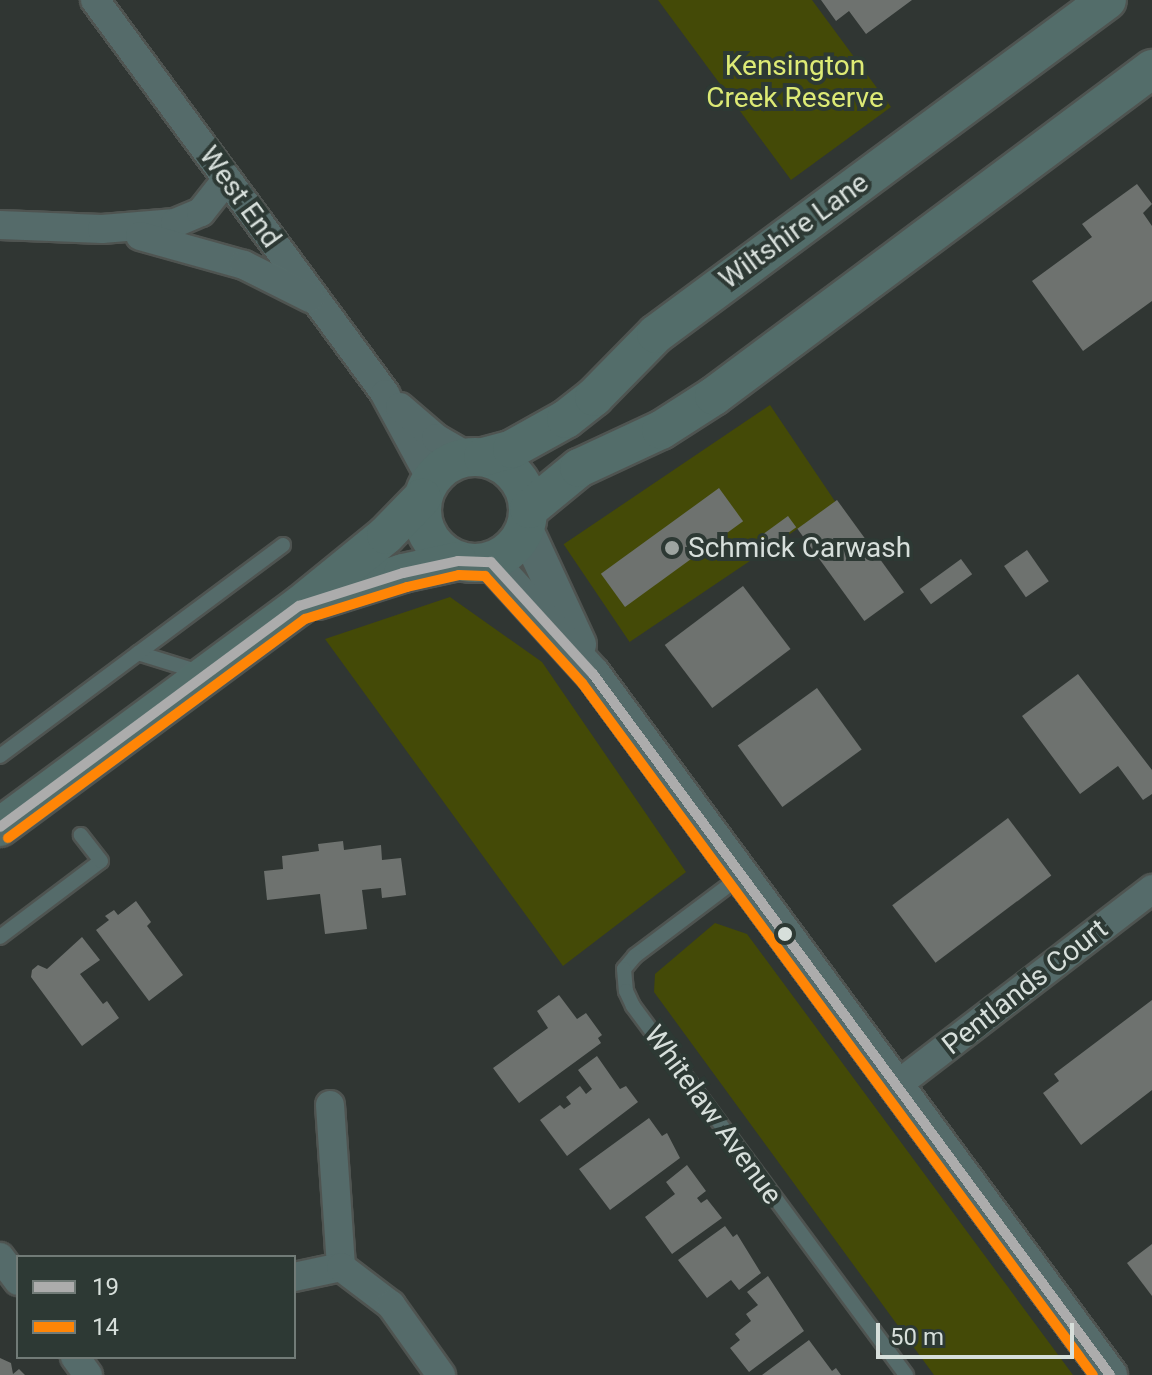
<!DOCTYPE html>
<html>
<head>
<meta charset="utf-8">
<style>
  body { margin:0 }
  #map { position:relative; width:1152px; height:1375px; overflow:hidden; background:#303633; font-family:Roboto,sans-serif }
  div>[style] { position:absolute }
  .green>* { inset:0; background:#444a07; transform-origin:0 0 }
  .building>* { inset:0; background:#6e726f; transform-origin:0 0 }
  .roads { filter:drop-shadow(2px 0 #4f5451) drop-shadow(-2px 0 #4f5451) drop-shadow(0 2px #4f5451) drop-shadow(0 -2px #4f5451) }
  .service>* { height:14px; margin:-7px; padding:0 7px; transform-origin:7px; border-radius:7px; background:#556b6a }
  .minor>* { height:28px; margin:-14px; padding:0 14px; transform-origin:14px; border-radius:14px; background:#556b6a }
  .tertiary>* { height:34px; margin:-17px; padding:0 17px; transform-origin:17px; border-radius:17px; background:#556b6a }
  .secondary>* { height:38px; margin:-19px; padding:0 19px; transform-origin:19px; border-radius:19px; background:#536d6a }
  .secondary>.ring { margin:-19px; padding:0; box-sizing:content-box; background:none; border:38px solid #536d6a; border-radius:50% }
  .bus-1>* { height:10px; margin:-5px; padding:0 5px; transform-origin:5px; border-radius:5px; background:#acacac }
  .bus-2>* { height:10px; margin:-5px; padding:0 5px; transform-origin:5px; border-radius:5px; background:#ff8506 }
  .dots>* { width:22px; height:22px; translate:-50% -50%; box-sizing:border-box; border:4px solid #2d3934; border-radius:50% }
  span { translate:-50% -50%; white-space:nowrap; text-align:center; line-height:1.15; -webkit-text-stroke:8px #2d3934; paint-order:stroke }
  .park-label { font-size:28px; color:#ddea75 }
  .street-label { font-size:28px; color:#d7dfdb }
  .poi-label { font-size:28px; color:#d7dfdb }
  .left { translate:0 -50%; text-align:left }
  .legend { position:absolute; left:16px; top:1255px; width:280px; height:104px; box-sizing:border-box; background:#2d3934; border:2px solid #717b77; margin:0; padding:10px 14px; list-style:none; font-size:24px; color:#d7dfdb }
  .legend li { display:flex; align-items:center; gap:16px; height:40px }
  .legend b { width:40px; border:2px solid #717b77 }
  .scale { position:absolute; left:876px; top:1323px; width:198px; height:36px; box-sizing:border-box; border:4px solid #d7dfdb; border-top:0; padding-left:10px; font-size:24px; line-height:28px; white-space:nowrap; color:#d7dfdb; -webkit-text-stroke:6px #2d3934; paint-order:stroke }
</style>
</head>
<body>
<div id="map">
  <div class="green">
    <i style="clip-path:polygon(658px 0,812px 0,891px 107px,791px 180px)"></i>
    <i style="left:770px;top:405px;width:118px;height:249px;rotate:56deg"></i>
    <i style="clip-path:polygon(450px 597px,542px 662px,686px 872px,563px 966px,325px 639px)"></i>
    <i style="clip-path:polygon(715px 923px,747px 934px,1073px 1375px,934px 1375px,654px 992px,655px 974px)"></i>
  </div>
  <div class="building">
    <i style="clip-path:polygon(821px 0,912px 0,866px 34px,849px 11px,836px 21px)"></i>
    <i style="clip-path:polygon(1137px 184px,1152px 204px,1143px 213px,1152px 226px,1152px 301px,1083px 351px,1032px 281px,1092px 237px,1082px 224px)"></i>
    <i style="left:719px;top:488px;width:41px;height:146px;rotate:54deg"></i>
    <i style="left:837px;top:500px;width:114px;height:49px;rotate:54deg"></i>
    <i style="left:788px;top:516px;width:14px;height:31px;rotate:54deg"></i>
    <i style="left:1027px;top:550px;width:38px;height:28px;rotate:55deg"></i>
    <i style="left:961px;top:559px;width:19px;height:51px;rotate:54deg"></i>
    <i style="left:743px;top:586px;width:79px;height:98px;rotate:53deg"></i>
    <i style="clip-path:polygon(1078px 674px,1152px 770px,1152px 794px,1143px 800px,1118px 766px,1080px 794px,1022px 716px)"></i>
    <i style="left:817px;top:688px;width:76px;height:98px;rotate:54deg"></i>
    <i style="left:1008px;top:818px;width:72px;height:145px;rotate:53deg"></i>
    <i style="clip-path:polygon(343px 841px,344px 850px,381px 845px,382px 860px,401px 858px,406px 895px,382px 898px,381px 888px,362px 890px,367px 929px,325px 934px,320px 894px,267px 900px,264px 871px,283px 869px,282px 856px,319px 851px,318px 844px)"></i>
    <i style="clip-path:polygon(136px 901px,151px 922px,147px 926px,183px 975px,149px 1001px,96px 930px,109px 920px,105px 916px,114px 910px,118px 915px)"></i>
    <i style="clip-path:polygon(82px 937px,100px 960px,80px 974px,103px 1004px,107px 1001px,119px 1018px,82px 1046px,31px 977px,32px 970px,38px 965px,47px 969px)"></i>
    <i style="clip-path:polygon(559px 995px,577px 1019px,586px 1013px,602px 1035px,598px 1038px,601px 1043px,519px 1103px,493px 1068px,548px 1028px,537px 1011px)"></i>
    <i style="clip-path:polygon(1152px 1000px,1152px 1090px,1081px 1145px,1043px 1093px,1059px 1081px,1054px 1074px)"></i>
    <i style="clip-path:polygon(597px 1056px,620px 1089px,626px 1086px,638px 1102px,567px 1156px,540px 1120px,560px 1105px,564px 1109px,571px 1104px,566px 1097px,580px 1086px,586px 1094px,592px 1089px,578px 1070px)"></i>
    <i style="clip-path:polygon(649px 1118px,662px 1136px,667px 1133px,680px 1158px,610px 1210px,579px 1169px)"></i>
    <i style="clip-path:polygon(687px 1165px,706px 1191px,697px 1198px,701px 1203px,707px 1199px,722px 1218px,672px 1254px,645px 1217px,675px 1194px,666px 1182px)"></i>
    <i style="clip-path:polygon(725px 1226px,733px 1237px,737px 1234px,761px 1273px,739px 1290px,731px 1280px,707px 1298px,678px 1260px)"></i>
    <i style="clip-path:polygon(1152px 1244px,1152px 1296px,1127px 1263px)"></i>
    <i style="clip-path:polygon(768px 1276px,804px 1331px,749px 1372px,730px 1348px,740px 1340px,735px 1334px,751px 1321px,746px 1314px,758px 1305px,747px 1292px)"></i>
    <i style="clip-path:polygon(809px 1340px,832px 1371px,836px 1368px,841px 1375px,762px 1375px)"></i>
    <i style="clip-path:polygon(0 1358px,11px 1363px,13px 1374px,19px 1369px,25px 1375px,0 1375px)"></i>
  </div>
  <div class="roads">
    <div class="service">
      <i style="left:138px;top:653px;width:64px;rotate:17.3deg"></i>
      <i style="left:0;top:756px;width:353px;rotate:-36.7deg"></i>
      <i style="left:741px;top:876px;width:133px;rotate:143deg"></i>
      <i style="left:635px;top:956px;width:17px;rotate:130deg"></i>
      <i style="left:624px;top:969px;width:22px;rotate:85deg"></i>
      <i style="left:626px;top:991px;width:17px;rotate:65deg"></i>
      <i style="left:633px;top:1006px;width:459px;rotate:53.5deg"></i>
      <i style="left:0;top:937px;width:126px;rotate:-37deg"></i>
      <i style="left:101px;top:861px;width:33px;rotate:-128deg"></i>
    </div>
    <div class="minor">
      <i style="left:95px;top:0;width:489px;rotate:53.6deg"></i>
      <i style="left:385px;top:394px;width:97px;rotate:61.6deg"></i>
      <i style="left:0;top:225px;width:102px;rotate:2.2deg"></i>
      <i style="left:102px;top:229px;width:73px;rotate:-4.7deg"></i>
      <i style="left:175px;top:223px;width:28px;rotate:-23deg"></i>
      <i style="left:201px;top:212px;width:42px;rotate:-51.8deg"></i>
      <i style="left:140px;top:236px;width:108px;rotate:15.6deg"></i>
      <i style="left:244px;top:265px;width:74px;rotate:26.6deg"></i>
      <i style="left:400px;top:407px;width:48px;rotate:40.7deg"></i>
      <i style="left:436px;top:438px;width:38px;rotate:30deg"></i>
      <i style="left:897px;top:1085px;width:322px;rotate:-37.5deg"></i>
      <i style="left:330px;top:1105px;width:162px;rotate:86.1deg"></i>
      <i style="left:0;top:1257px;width:30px;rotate:53deg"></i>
      <i style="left:294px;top:1277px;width:48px;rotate:-12deg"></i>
      <i style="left:341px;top:1267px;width:63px;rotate:37.2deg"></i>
      <i style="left:391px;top:1305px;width:86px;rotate:54.5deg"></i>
      <i style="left:75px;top:1357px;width:22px;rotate:54deg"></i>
    </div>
    <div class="tertiary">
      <i style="left:526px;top:530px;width:126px;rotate:65.1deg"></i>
      <i style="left:491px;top:562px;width:151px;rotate:47.7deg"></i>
      <i style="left:593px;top:674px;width:871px;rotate:53.59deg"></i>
    </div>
    <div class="secondary">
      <i class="ring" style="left:422px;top:457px;width:68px;height:68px"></i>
      <i style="left:483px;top:457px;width:30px;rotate:-15deg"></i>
      <i style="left:512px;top:449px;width:62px;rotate:-29.1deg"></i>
      <i style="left:566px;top:419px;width:36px;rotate:-38deg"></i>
      <i style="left:594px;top:397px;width:88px;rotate:-45.5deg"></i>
      <i style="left:656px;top:334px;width:561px;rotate:-36.52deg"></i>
      <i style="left:529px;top:509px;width:65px;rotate:-39.4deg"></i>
      <i style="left:579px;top:468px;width:90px;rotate:-24.9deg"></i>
      <i style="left:661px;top:430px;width:63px;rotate:-32.7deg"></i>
      <i style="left:714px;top:396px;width:547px;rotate:-36.74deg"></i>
      <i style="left:318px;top:600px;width:89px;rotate:-17.6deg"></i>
      <i style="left:403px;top:573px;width:56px;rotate:-12.3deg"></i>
      <i style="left:0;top:827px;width:372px;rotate:-36.5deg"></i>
      <i style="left:299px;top:606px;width:112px;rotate:-39.2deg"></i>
      <i style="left:386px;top:535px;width:52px;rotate:-45.8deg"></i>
    </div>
  </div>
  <div class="bus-1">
    <i style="left:0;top:827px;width:372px;rotate:-36.5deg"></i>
    <i style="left:299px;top:606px;width:109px;rotate:-17.6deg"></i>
    <i style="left:403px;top:573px;width:56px;rotate:-12.3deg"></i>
    <i style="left:458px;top:561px;width:33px;rotate:2deg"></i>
    <i style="left:491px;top:562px;width:151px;rotate:47.7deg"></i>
    <i style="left:593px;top:674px;width:871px;rotate:53.59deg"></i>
  </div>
  <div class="bus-2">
    <i style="left:8px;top:838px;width:369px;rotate:-36.4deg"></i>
    <i style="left:305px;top:619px;width:107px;rotate:-17.4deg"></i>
    <i style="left:407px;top:587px;width:53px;rotate:-13deg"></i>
    <i style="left:459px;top:575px;width:26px;rotate:2deg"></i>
    <i style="left:485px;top:576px;width:144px;rotate:47.8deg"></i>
    <i style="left:582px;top:683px;width:860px;rotate:53.56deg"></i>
  </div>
  <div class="dots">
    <i style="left:672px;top:548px;background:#9da4a0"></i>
    <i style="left:785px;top:934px;background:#d7dfdb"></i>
  </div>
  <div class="park-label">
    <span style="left:795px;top:82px">Kensington<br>Creek Reserve</span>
  </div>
  <div class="street-label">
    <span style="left:240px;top:197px;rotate:54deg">West End</span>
    <span style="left:794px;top:231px;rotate:-36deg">Wiltshire Lane</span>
    <span style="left:1025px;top:987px;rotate:-38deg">Pentlands Court</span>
    <span style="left:713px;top:1115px;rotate:54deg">Whitelaw Avenue</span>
  </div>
  <div class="poi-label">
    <span class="left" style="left:688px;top:548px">Schmick Carwash</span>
  </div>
  <ul class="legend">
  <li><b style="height:10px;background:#acacac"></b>19</li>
  <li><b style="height:10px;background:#ff8506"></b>14</li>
  </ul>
  <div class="scale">50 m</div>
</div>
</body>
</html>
